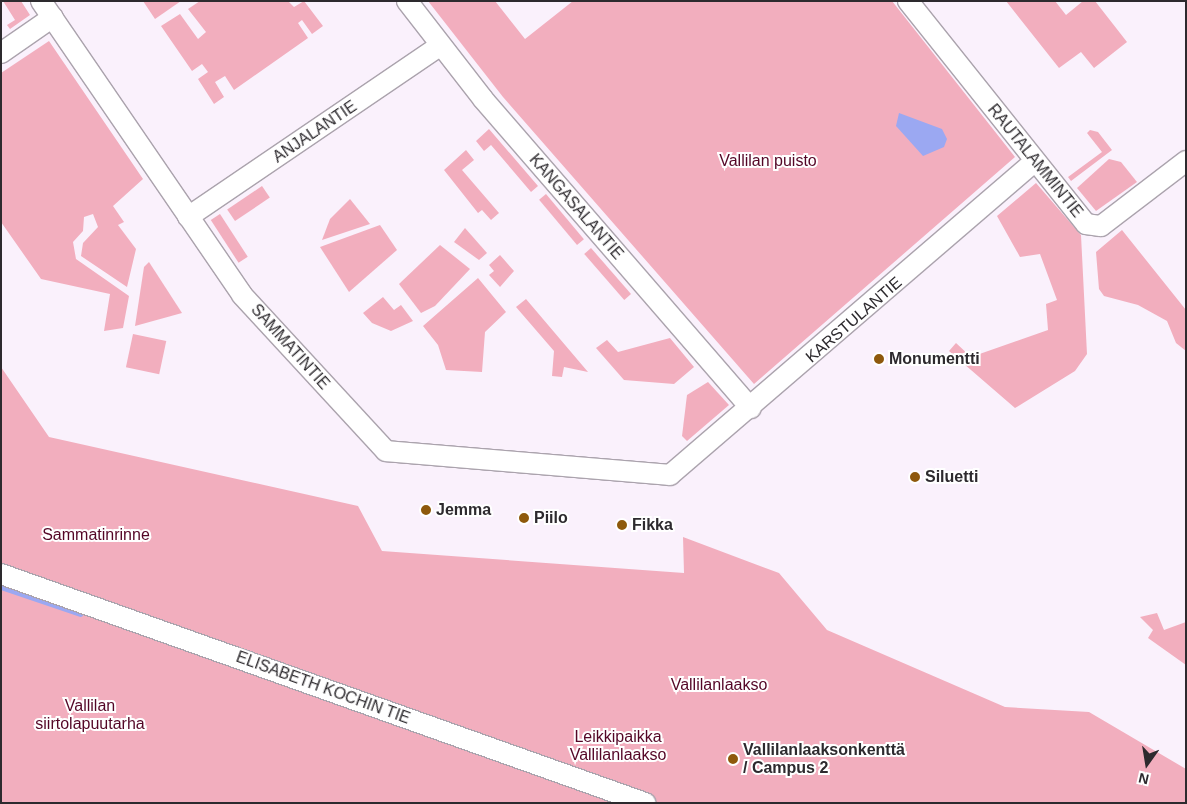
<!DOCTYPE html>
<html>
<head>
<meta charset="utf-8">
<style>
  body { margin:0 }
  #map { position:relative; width:1187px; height:804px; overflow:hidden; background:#faf1fc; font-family:Helvetica,sans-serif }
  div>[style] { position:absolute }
  .green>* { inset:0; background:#f2aebe; transform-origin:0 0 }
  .water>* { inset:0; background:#9ba8f2 }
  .stream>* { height:6px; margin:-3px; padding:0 3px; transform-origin:3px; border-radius:3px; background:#9ba8f2 }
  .roads { filter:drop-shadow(1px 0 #aba3ad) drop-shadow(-1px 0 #aba3ad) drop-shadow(0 1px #aba3ad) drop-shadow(0 -1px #aba3ad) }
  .minor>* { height:20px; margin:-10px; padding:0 10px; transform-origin:10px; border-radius:10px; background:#fff }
  .dots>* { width:14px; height:14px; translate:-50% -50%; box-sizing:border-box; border:2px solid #fff; border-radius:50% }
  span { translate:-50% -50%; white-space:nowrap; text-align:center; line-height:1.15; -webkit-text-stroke:4px #fff; paint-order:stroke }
  .street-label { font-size:16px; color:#2d2a2e }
  .park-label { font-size:16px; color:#540626 }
  .poi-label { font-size:16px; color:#2d2a2e; font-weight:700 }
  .left { translate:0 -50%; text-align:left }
  .frame { position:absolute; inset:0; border:2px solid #2d2a2e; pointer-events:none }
  .north { position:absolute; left:1122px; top:739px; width:50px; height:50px; -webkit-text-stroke:4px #fff; paint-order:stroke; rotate:193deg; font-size:14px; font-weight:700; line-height:20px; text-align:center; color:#2d2a2e }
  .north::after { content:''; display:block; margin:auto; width:18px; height:22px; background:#2d2a2e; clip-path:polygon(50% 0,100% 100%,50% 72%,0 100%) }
</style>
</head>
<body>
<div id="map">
  <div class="green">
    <i style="clip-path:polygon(3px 1px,21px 1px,30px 15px,10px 29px,7px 25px,15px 20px)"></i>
    <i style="clip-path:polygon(143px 1px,181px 1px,155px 19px)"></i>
    <i style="clip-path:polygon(200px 1px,288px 1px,294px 7px,304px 1px,323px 26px,312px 34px,302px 20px,298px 23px,308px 38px,234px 90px,225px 76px,215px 82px,224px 97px,214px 104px,198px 79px,208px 72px,202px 64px,192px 71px,161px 26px,180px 14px,198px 39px,206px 32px,188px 9px)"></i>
    <i style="clip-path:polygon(428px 1px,495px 1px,525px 39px,573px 1px,892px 1px,1015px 157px,754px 384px,503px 97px)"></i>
    <i style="clip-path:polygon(1006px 1px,1055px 1px,1066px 15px,1083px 1px,1095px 1px,1127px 42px,1094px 68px,1081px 52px,1059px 68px)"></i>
    <i style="clip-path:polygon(49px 41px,143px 179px,113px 206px,124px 222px,118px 225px,136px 249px,127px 287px,81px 256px,83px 243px,98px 227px,93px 214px,84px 217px,83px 231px,73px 242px,76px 259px,129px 296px,123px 328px,104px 331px,110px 294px,41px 279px,1px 222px,1px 73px)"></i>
    <i style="clip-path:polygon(489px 129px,538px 186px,531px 192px,491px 145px,484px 151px,476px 141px)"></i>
    <i style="clip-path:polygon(1090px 130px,1098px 132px,1112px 150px,1071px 181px,1068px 177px,1102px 152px,1087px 133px)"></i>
    <i style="clip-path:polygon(466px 150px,474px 160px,462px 170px,499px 213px,491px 220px,482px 210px,478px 213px,444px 170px)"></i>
    <i style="clip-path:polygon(1109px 159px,1121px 162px,1137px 182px,1096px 211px,1077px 188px)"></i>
    <i style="clip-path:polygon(1036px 183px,1081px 235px,1087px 354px,1075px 371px,1015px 408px,949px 351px,956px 343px,971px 357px,1048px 330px,1046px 304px,1057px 300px,1040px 254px,1020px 257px,997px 216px)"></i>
    <i style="left:262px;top:186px;width:14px;height:42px;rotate:56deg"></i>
    <i style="left:546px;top:194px;width:59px;height:9px;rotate:50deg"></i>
    <i style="clip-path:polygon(350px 199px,370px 224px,322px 240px,330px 219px)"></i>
    <i style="left:220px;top:214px;width:51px;height:11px;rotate:57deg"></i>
    <i style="clip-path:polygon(380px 225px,397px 250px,349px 292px,320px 247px)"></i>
    <i style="clip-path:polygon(465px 228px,487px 253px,479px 260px,454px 242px)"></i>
    <i style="clip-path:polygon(1122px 230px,1186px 310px,1186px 351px,1176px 343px,1167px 321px,1138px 305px,1104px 296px,1099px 289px,1096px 252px)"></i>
    <i style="clip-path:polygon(440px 245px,470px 269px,435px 306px,421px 313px,399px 284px)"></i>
    <i style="left:591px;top:248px;width:61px;height:9px;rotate:49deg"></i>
    <i style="clip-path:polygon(500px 255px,514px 271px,500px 287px,489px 275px,494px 271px,489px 265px)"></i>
    <i style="clip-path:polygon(149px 262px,182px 313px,135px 326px,144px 267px)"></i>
    <i style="clip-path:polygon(478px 278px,506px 312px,485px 332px,482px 372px,446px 370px,438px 345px,423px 326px)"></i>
    <i style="clip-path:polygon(383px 297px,394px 310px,401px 305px,413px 321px,391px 331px,372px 323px,363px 313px)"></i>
    <i style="clip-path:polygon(526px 299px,588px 372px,564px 367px,562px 377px,552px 376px,554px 351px,516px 307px)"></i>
    <i style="left:133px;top:334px;width:34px;height:34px;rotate:12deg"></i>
    <i style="clip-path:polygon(670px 338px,694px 367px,674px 384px,624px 380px,596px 348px,607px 340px,618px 352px)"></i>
    <i style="clip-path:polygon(1px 367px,49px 437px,358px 506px,382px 551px,684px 573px,683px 537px,779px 573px,827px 630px,1005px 707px,1089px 712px,1186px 769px,1186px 803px,1px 803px)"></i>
    <i style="clip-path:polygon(708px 382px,729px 405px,687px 441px,682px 436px,687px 395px)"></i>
    <i style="clip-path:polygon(1157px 613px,1164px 630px,1186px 622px,1186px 665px,1148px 638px,1153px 630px,1140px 617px)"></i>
  </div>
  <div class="water">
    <i style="clip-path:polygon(899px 113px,942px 129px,947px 139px,944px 147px,923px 156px,896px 126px)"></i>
  </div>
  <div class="stream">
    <i style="left:1px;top:587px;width:84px;rotate:18.6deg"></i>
  </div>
  <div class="roads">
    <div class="minor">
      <i style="left:41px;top:1px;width:356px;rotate:55.6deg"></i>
      <i style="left:242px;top:295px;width:212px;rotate:47.3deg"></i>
      <i style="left:386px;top:451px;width:285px;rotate:4.8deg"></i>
      <i style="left:670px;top:475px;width:481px;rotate:-40.7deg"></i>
      <i style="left:407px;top:1px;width:124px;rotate:52.2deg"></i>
      <i style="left:483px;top:99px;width:409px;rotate:49.1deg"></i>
      <i style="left:908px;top:1px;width:285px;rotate:51.4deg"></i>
      <i style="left:1086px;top:224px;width:15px;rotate:8deg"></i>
      <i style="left:1101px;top:226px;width:107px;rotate:-37.4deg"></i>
      <i style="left:1px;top:53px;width:63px;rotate:-34.7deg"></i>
      <i style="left:188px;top:217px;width:305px;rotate:-34.2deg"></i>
      <i style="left:1px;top:574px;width:684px;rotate:19.57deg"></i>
    </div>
  </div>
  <div class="dots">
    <i style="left:879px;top:359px;background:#8e590c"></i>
    <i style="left:915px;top:477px;background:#8e590c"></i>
    <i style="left:426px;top:510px;background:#8e590c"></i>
    <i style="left:524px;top:518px;background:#8e590c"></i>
    <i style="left:622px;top:525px;background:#8e590c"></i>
    <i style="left:733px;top:759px;background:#8e590c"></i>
  </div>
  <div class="street-label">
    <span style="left:315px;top:132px;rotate:-34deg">ANJALANTIE</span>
    <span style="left:1035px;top:161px;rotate:51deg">RAUTALAMMINTIE</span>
    <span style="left:576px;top:207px;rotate:49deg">KANGASALANTIE</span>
    <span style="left:854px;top:320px;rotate:-41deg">KARSTULANTIE</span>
    <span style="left:290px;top:347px;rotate:48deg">SAMMATINTIE</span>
    <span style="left:323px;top:688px;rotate:20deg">ELISABETH KOCHIN TIE</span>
  </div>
  <div class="park-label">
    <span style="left:768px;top:161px">Vallilan puisto</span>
    <span style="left:96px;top:535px">Sammatinrinne</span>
    <span style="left:719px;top:685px">Vallilanlaakso</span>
    <span style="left:90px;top:715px">Vallilan<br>siirtolapuutarha</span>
    <span style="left:618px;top:746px">Leikkipaikka<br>Vallilanlaakso</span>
  </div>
  <div class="poi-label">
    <span class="left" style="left:889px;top:359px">Monumentti</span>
    <span class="left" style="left:925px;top:477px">Siluetti</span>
    <span class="left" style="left:436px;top:510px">Jemma</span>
    <span class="left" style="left:534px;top:518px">Piilo</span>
    <span class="left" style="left:632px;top:525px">Fikka</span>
    <span class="left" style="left:743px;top:759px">Vallilanlaaksonkenttä<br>/ Campus 2</span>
  </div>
  <div class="frame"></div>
  <div class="north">N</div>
</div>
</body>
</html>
